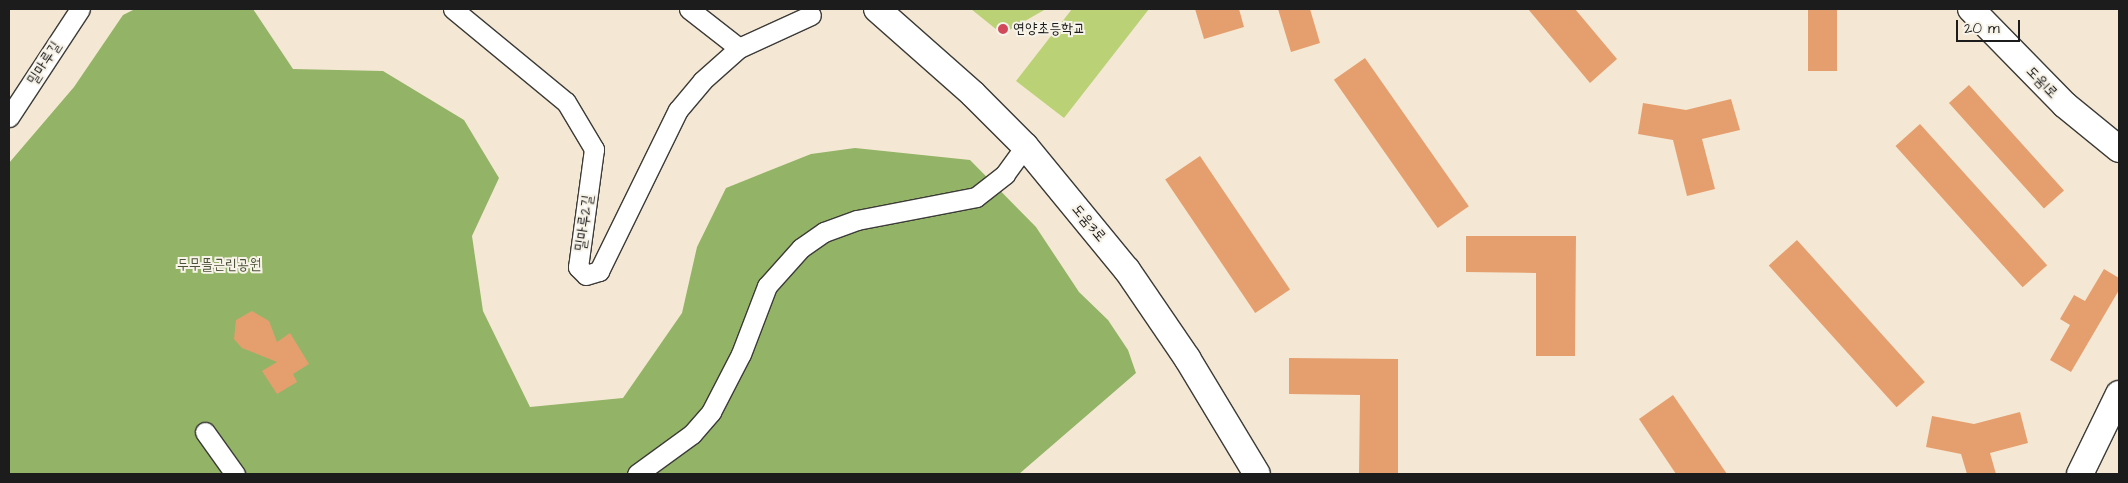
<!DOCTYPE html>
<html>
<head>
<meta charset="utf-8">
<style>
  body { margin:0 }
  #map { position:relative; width:2128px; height:483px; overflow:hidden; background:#f4e8d4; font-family:"Architects Daughter","Poor Story",sans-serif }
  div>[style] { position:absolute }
  .green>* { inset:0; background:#bad175 }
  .forest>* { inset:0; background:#93b366 }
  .building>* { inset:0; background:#e59f6e; transform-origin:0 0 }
  .roads { filter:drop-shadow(1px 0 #3c3b38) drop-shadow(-1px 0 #3c3b38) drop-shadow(0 1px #3c3b38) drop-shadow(0 -1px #3c3b38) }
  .street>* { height:19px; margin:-9.5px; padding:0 9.5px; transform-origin:9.5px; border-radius:9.5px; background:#fff }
  .secondary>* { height:26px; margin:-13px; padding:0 13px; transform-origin:13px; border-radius:13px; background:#fff }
  .dots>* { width:14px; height:14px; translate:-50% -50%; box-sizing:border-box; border:2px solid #f7f3e8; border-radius:50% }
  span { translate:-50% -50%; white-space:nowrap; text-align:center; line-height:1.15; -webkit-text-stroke:4px #f7f3e8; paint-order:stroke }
  .poi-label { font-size:15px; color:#1c1c1c }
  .left { translate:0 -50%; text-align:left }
  .street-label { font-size:15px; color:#1c1c1c }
  .park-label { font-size:15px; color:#4b5237 }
  .frame { position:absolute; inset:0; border:10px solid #1c1c1c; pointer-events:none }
  .scale { position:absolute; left:1956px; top:20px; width:64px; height:22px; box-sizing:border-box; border:2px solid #1c1c1c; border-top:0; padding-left:6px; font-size:15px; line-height:18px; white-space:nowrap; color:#1c1c1c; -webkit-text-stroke:4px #f7f3e8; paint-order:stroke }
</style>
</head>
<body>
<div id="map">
  <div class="green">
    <i style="clip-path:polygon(971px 9px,1046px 9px,1002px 34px)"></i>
    <i style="clip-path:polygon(1072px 9px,1149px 9px,1064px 118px,1016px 81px)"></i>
  </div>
  <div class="forest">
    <i style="clip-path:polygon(135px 9px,253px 9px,293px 69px,383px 71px,464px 120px,499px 178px,472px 236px,483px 311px,530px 407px,623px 398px,682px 313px,697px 247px,726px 188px,811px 154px,855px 148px,970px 160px,1036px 227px,1079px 292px,1108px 320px,1128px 350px,1136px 373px,1019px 474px,9px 474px,9px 163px,74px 87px,123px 15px)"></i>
  </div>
  <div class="building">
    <i style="clip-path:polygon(1195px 9px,1239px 9px,1244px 27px,1204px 39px)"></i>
    <i style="clip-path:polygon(1278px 9px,1310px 9px,1320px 43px,1291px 52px)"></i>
    <i style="clip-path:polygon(1528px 9px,1575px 9px,1617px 59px,1590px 83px)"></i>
    <i style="left:1808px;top:9px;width:29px;height:62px"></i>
    <i style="left:1365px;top:58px;width:181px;height:38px;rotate:55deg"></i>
    <i style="left:1969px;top:85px;width:142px;height:27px;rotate:48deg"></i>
    <i style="clip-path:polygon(1731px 99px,1740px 130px,1702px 139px,1715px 189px,1687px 196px,1673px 140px,1638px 134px,1643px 103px,1686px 110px)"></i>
    <i style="left:1920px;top:124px;width:190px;height:33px;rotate:48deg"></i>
    <i style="left:1200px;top:156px;width:161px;height:42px;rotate:56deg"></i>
    <i style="clip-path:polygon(1466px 236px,1576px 236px,1575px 356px,1536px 356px,1536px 273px,1466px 272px)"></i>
    <i style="left:1797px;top:240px;width:191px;height:38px;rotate:48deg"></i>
    <i style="clip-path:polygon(2104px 269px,2119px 278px,2119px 290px,2071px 372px,2050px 360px,2070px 325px,2060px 319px,2074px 295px,2085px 301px)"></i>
    <i style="clip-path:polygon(252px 311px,269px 321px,277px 342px,290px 333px,309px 364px,293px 374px,297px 382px,277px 394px,262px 371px,277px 362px,242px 348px,234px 339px,236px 320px)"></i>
    <i style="clip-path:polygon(1289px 358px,1398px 359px,1398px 474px,1359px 474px,1360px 395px,1289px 394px)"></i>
    <i style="clip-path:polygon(1673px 395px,1727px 474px,1676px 474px,1639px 419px)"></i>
    <i style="clip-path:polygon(2020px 412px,2028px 443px,1990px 453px,1996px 474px,1967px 474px,1961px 454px,1926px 447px,1932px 416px,1974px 424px)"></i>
  </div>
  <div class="roads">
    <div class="street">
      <i style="left:453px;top:9px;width:146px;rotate:39.5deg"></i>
      <i style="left:566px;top:102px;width:55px;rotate:59.2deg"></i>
      <i style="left:594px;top:149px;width:119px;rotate:97.7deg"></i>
      <i style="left:578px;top:267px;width:11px;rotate:45deg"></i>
      <i style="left:586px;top:275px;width:14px;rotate:-17deg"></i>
      <i style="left:599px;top:271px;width:179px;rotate:-63.9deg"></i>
      <i style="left:678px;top:110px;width:38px;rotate:-50deg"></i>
      <i style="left:702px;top:81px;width:50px;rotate:-41.7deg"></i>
      <i style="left:739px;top:48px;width:79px;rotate:-24.6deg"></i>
      <i style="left:689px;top:9px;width:63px;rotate:38deg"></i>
      <i style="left:9px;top:117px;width:129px;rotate:-56.7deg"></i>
      <i style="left:205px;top:432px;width:52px;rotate:54.5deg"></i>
      <i style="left:637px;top:474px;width:68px;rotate:-36deg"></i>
      <i style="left:692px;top:434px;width:29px;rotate:-49deg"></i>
      <i style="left:711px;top:412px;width:65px;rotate:-62.7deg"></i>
      <i style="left:741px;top:354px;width:73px;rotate:-69.1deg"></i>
      <i style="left:767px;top:286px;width:51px;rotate:-48.2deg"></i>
      <i style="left:801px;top:248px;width:28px;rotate:-35deg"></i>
      <i style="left:824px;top:232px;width:35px;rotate:-20deg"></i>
      <i style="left:857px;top:220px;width:121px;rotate:-10.9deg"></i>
      <i style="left:976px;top:197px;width:37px;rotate:-38deg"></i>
      <i style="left:1005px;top:174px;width:34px;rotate:-54deg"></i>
    </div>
    <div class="secondary">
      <i style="left:877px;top:9px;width:128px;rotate:41.5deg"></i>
      <i style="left:973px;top:94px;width:74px;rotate:45deg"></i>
      <i style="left:1025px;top:146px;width:161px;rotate:50.6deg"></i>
      <i style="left:1127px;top:270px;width:107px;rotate:55.7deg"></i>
      <i style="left:1187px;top:358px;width:135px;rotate:58.9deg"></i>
      <i style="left:1971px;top:9px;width:134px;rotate:45.6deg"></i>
      <i style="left:2065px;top:105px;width:70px;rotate:39.2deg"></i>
      <i style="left:2080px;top:474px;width:89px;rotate:-64deg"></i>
    </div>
  </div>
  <div class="dots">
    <i style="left:1003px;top:29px;background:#d1495b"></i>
  </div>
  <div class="poi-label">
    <span class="left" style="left:1013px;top:29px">연양초등학교</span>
  </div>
  <div class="street-label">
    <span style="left:44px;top:63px;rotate:-57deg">밀마루길</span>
    <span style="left:2042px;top:82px;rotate:46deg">도움1로</span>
    <span style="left:584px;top:223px;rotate:-82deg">밀마루2길</span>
    <span style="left:1089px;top:223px;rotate:50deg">도움3로</span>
  </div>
  <div class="park-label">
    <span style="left:219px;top:265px">두무뜰근린공원</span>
  </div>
  <div class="frame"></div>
  <div class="scale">20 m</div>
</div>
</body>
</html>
